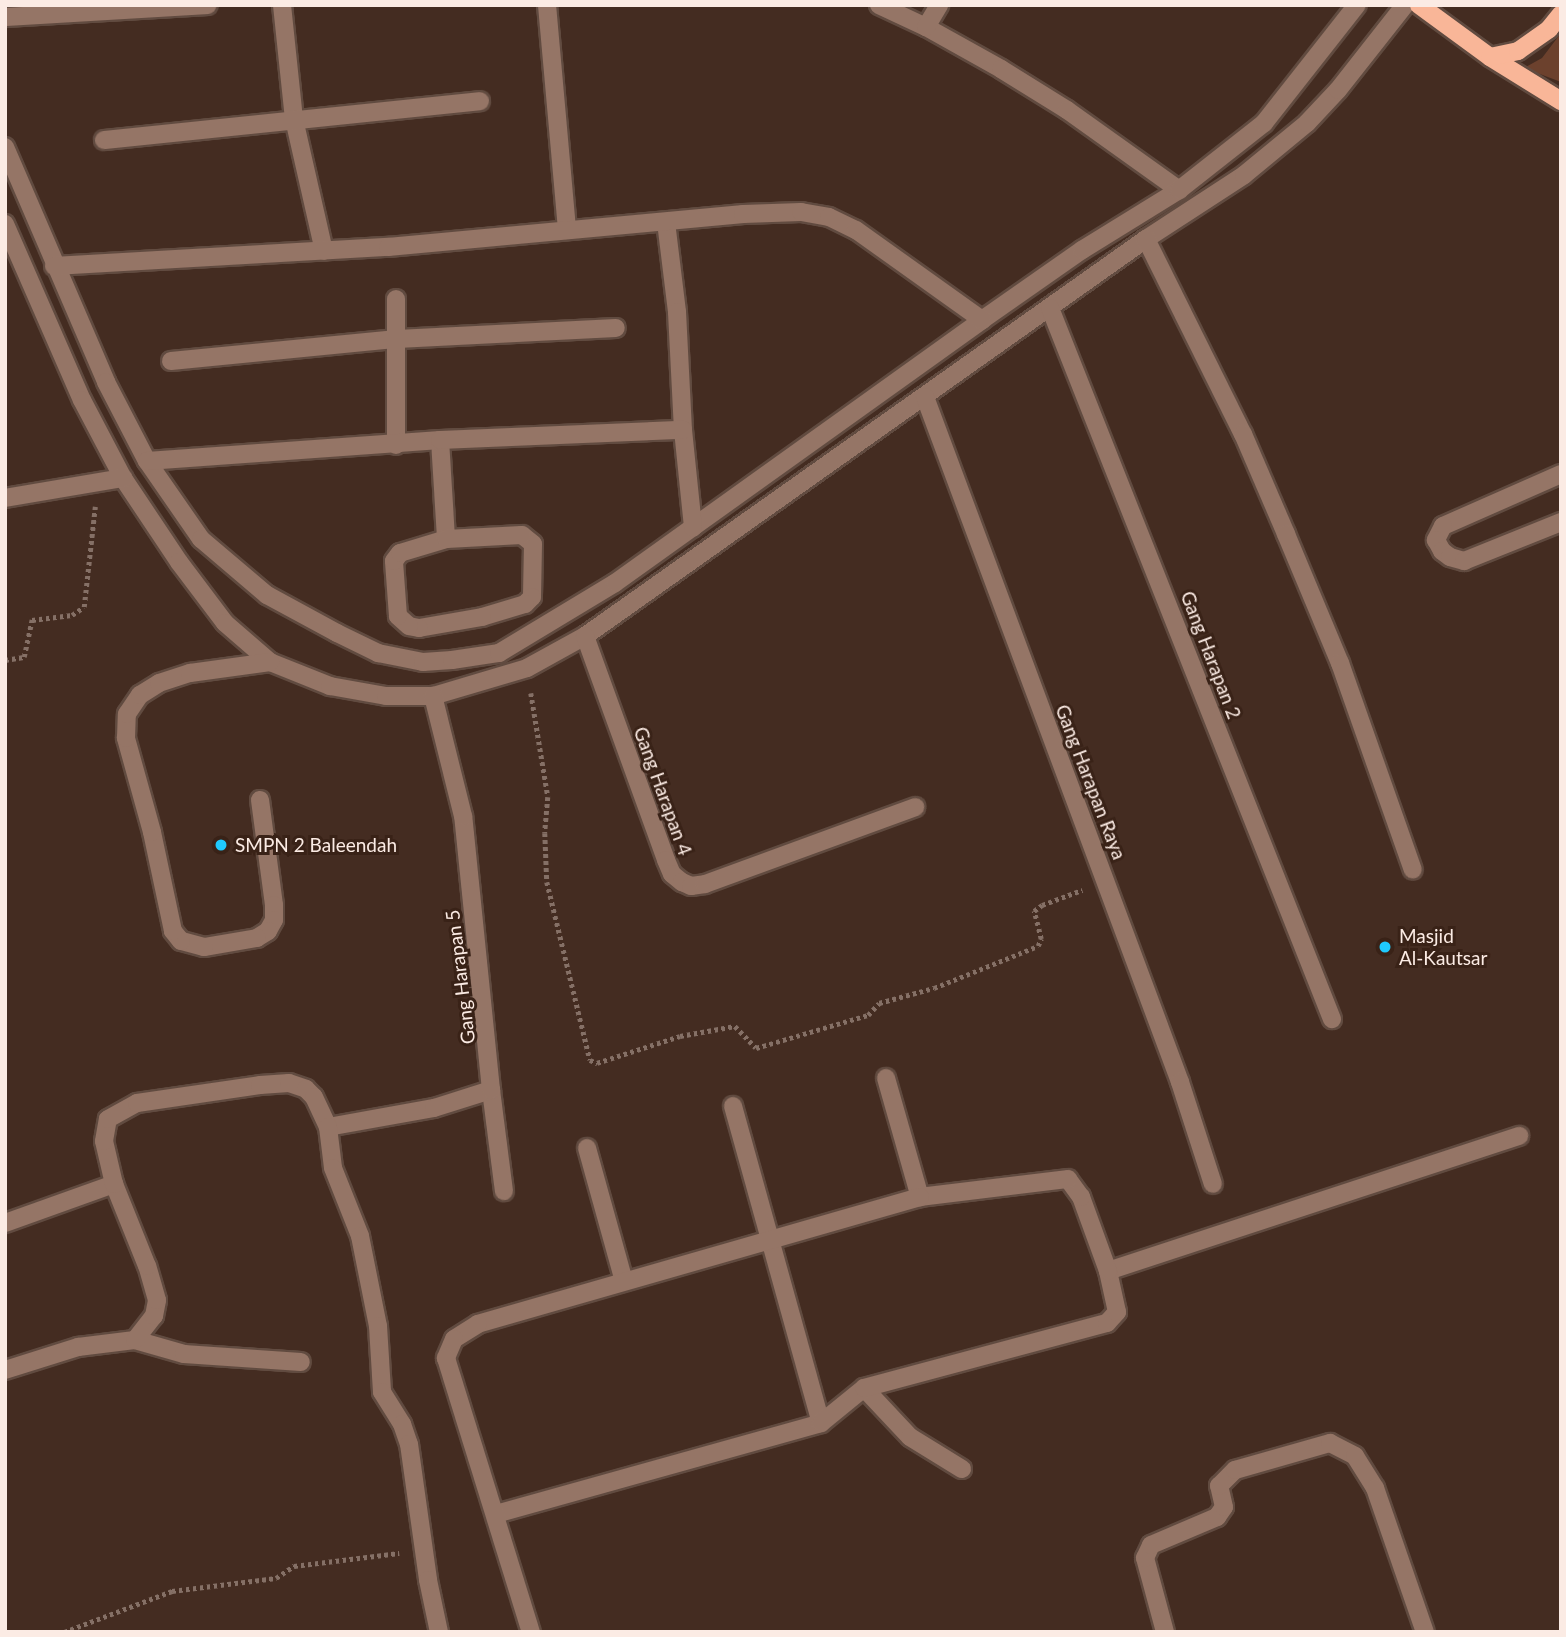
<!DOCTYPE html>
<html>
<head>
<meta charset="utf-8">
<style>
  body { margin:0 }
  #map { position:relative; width:1566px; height:1637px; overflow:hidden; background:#442c21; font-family:Lato,sans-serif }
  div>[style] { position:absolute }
  .green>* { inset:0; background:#6c412d }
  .path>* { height:4.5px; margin-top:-2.25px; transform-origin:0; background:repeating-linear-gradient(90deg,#857066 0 3.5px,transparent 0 7px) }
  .roads { filter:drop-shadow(2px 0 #614b40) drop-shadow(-2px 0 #614b40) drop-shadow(0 2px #614b40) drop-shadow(0 -2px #614b40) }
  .minor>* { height:18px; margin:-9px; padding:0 9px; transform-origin:9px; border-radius:9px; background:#957566 }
  .major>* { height:18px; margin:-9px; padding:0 9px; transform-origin:9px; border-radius:9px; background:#f9b698 }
  .dots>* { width:19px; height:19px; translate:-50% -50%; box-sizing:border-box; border:4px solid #392217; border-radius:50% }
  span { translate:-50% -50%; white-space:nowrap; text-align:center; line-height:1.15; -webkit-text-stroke:6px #392217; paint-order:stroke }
  .street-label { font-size:19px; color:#fbebe4 }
  .poi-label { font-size:19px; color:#fbebe4 }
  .left { translate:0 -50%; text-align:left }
  .frame { position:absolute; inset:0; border:7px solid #fbebe4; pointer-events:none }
</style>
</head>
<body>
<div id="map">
  <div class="green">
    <i style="clip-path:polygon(1561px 33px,1561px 82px,1524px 68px,1542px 58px)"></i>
  </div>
  <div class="path">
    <i style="left:5px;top:660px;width:19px;rotate:-9deg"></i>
    <i style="left:24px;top:657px;width:38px;rotate:-78deg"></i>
    <i style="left:32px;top:620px;width:40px;rotate:-7.1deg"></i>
    <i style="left:72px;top:615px;width:14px;rotate:-34deg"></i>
    <i style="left:84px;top:607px;width:101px;rotate:-83.7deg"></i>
    <i style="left:531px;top:693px;width:105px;rotate:80.7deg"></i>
    <i style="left:548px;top:797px;width:36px;rotate:95deg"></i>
    <i style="left:545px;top:833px;width:49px;rotate:87.7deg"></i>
    <i style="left:547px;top:882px;width:183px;rotate:76.4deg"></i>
    <i style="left:590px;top:1060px;width:8px;rotate:23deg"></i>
    <i style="left:597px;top:1063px;width:87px;rotate:-18deg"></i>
    <i style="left:680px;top:1036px;width:56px;rotate:-10.3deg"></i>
    <i style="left:735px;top:1026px;width:30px;rotate:46deg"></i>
    <i style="left:756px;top:1048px;width:117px;rotate:-16.4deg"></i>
    <i style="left:868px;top:1015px;width:16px;rotate:-47deg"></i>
    <i style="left:879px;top:1003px;width:57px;rotate:-15.3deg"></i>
    <i style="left:934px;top:988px;width:112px;rotate:-22deg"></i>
    <i style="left:1038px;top:946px;width:8px;rotate:-67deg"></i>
    <i style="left:1041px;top:939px;width:29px;rotate:-104deg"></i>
    <i style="left:1034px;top:911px;width:10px;rotate:-37deg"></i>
    <i style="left:1042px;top:905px;width:43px;rotate:-20.6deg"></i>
    <i style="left:64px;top:1632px;width:116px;rotate:-20.8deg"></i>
    <i style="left:172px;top:1591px;width:105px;rotate:-7.1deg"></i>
    <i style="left:276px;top:1578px;width:22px;rotate:-34deg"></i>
    <i style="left:294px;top:1566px;width:106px;rotate:-7.1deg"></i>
  </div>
  <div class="roads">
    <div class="minor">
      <i style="left:282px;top:5px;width:115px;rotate:84deg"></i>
      <i style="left:294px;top:119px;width:135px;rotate:77.2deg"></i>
      <i style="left:547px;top:5px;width:226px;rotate:84.9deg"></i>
      <i style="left:879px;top:5px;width:52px;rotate:25.1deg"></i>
      <i style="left:926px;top:27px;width:86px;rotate:29.2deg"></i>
      <i style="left:1001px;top:69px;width:78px;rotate:31.8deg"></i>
      <i style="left:1067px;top:110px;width:138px;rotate:35.5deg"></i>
      <i style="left:5px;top:17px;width:203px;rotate:-3.4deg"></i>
      <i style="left:926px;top:27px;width:26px;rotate:-59deg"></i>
      <i style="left:104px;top:140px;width:378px;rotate:-5.9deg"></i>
      <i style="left:5px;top:147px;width:256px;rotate:66.7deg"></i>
      <i style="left:106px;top:382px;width:89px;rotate:62.6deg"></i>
      <i style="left:147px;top:461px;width:95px;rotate:55.3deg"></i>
      <i style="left:201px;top:539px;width:87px;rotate:40.3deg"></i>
      <i style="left:267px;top:595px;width:80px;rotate:28.5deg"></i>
      <i style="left:337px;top:633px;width:46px;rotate:26deg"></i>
      <i style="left:378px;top:653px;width:46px;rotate:11.3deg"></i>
      <i style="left:423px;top:662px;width:29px;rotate:-4deg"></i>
      <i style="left:452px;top:660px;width:48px;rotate:-8.5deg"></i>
      <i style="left:499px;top:653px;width:135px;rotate:-31.1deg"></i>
      <i style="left:615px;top:583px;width:452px;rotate:-35.6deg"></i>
      <i style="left:982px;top:320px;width:122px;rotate:-35deg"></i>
      <i style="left:1082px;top:250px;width:114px;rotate:-31.7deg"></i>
      <i style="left:1179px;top:190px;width:108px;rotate:-38.2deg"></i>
      <i style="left:1264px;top:123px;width:150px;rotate:-51.8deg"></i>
      <i style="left:666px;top:222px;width:91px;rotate:83deg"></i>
      <i style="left:677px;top:312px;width:118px;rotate:87.1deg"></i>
      <i style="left:683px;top:430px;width:98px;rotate:84.1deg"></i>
      <i style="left:5px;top:224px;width:192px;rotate:66.4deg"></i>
      <i style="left:82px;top:400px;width:88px;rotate:62.3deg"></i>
      <i style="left:123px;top:478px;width:101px;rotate:56.3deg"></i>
      <i style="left:179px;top:562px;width:76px;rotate:53deg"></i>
      <i style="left:225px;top:623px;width:60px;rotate:40.9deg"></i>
      <i style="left:270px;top:662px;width:65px;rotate:21.8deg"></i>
      <i style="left:330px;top:686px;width:57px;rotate:10.1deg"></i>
      <i style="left:386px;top:696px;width:47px"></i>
      <i style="left:433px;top:696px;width:98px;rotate:-16.6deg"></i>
      <i style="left:527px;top:668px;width:66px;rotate:-28.9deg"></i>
      <i style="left:585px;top:636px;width:687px;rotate:-35.29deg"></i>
      <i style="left:1146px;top:239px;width:117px;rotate:-33.1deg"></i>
      <i style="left:1244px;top:175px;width:82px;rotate:-39.5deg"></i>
      <i style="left:1307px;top:123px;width:45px;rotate:-46.8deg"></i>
      <i style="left:1338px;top:90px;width:108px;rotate:-51.8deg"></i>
      <i style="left:1146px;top:239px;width:218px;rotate:63.6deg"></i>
      <i style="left:1243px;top:434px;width:109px;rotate:66.7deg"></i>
      <i style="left:1286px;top:534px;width:140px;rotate:67.3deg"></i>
      <i style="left:1340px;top:663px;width:219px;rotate:70.6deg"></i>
      <i style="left:54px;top:266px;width:335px;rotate:-3.3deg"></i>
      <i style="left:388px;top:247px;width:357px;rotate:-5.3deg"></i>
      <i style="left:743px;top:214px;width:58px;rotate:-2deg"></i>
      <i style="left:801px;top:212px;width:28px;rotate:10deg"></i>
      <i style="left:829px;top:217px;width:30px;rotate:26deg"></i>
      <i style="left:856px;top:230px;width:155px;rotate:35.5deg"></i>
      <i style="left:1050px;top:308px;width:765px;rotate:68.37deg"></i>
      <i style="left:171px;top:361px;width:227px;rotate:-5.6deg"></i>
      <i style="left:397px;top:339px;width:219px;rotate:-2.9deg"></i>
      <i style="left:925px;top:397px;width:731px;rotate:69.58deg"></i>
      <i style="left:1180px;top:1082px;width:107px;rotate:72.1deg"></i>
      <i style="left:440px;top:440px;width:99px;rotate:86.5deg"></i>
      <i style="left:396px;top:445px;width:146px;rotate:-90deg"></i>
      <i style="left:147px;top:461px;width:294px;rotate:-4.1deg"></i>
      <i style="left:440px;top:440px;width:243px;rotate:-2.4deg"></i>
      <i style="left:1561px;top:474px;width:129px;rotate:156.2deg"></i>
      <i style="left:1443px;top:526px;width:16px;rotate:117deg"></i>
      <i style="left:1436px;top:540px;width:13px;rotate:61deg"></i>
      <i style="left:1442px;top:551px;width:10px;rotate:37deg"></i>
      <i style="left:1450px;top:557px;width:15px;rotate:16deg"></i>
      <i style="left:1464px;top:561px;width:105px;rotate:-21.9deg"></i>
      <i style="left:5px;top:498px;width:120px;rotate:-9.6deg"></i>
      <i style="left:522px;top:535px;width:14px;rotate:39deg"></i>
      <i style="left:533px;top:544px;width:53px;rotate:91.1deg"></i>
      <i style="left:532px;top:597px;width:10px;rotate:135deg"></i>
      <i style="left:525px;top:604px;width:45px;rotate:163.2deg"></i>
      <i style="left:482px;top:617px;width:64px;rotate:170.1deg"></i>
      <i style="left:419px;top:628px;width:10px;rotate:-169deg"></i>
      <i style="left:409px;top:626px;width:15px;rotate:-138deg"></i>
      <i style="left:398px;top:616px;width:55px;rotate:-94.2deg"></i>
      <i style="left:394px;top:561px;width:10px;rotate:-53deg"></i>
      <i style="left:400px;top:553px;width:48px;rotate:-16.9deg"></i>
      <i style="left:446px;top:539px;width:76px;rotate:-3deg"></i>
      <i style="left:585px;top:636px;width:238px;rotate:70.1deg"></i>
      <i style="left:666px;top:860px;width:15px;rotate:67deg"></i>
      <i style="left:672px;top:874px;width:13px;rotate:39deg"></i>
      <i style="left:682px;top:882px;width:10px;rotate:24deg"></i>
      <i style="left:691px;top:886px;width:14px;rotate:-8deg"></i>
      <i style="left:705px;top:884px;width:224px;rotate:-20.1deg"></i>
      <i style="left:260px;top:800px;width:106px;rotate:82.4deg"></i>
      <i style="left:274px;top:905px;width:15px;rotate:90deg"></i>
      <i style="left:274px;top:920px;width:13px;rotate:119deg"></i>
      <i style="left:268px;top:931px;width:13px;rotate:148deg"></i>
      <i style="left:257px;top:938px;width:54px;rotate:170.4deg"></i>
      <i style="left:204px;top:947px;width:24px;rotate:-165deg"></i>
      <i style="left:181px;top:941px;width:13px;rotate:-129deg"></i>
      <i style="left:173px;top:931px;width:101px;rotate:-102deg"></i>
      <i style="left:152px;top:832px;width:98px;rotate:-105.5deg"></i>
      <i style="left:126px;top:738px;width:24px;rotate:-88deg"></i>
      <i style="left:127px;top:714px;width:23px;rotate:-56deg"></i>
      <i style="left:140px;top:695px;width:22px;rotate:-32deg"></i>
      <i style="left:159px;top:683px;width:33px;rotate:-18deg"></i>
      <i style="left:190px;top:673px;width:81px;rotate:-7.8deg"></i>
      <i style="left:886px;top:1078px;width:124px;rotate:74.1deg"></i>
      <i style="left:491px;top:1090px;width:102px;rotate:82.7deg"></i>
      <i style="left:733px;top:1106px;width:329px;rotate:74.5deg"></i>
      <i style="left:328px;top:1127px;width:108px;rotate:-10.2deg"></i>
      <i style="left:434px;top:1108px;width:60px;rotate:-17.5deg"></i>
      <i style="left:491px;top:1090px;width:275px;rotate:-95.8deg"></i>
      <i style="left:463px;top:816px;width:124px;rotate:-104deg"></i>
      <i style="left:587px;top:1148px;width:138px;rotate:74.5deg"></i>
      <i style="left:5px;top:1223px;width:116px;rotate:-19.7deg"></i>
      <i style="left:1108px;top:1271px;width:433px;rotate:-18.2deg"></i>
      <i style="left:135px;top:1340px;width:51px;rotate:15.9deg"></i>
      <i style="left:184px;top:1354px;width:117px;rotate:3.9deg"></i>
      <i style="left:5px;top:1370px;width:77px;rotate:-17.5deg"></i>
      <i style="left:78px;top:1347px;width:57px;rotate:-7deg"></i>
      <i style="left:135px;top:1340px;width:31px;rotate:-52deg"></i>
      <i style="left:154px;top:1316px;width:16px;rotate:-79deg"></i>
      <i style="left:157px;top:1300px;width:35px;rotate:-106deg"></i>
      <i style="left:147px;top:1266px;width:88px;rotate:-111.9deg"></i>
      <i style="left:114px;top:1184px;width:44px;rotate:-103.1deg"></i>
      <i style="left:104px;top:1141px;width:22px;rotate:-80deg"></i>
      <i style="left:108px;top:1119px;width:33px;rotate:-29deg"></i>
      <i style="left:137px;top:1103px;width:124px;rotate:-8.3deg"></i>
      <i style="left:260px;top:1085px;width:29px;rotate:-4deg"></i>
      <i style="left:289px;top:1083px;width:18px;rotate:19deg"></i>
      <i style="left:306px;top:1089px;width:11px;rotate:45deg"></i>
      <i style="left:314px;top:1097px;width:33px;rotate:65deg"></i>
      <i style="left:328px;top:1127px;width:41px;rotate:83deg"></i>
      <i style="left:333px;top:1168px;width:73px;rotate:68.3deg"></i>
      <i style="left:360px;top:1236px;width:92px;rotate:78.7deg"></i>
      <i style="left:378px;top:1326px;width:66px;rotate:86.5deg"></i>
      <i style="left:382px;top:1392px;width:38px;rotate:58deg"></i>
      <i style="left:402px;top:1424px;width:21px;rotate:71deg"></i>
      <i style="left:409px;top:1444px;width:137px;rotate:82deg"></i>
      <i style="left:428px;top:1580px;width:53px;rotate:78.1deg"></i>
      <i style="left:864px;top:1388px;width:67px;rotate:46.8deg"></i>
      <i style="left:910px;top:1437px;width:61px;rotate:31.6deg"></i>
      <i style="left:496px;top:1514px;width:337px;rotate:-15.6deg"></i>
      <i style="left:821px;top:1423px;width:55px;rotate:-39.1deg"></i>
      <i style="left:864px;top:1388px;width:252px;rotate:-15deg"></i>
      <i style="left:1107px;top:1323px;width:15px;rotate:-48deg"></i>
      <i style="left:1117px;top:1312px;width:42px;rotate:-102.4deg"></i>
      <i style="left:1108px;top:1271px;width:79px;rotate:-110deg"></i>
      <i style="left:1081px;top:1197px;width:22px;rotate:-126deg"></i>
      <i style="left:1068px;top:1179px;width:149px;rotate:173.1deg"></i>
      <i style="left:920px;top:1197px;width:460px;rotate:164deg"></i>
      <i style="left:478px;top:1324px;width:28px;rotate:148deg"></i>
      <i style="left:454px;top:1339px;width:21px;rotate:113deg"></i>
      <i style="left:446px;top:1358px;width:287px;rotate:72.8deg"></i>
      <i style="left:1165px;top:1632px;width:77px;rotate:-105.1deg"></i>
      <i style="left:1145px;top:1558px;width:14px;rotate:-65deg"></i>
      <i style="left:1151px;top:1545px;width:72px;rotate:-23deg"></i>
      <i style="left:1217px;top:1517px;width:12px;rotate:-55deg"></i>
      <i style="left:1224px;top:1507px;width:22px;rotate:-103deg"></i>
      <i style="left:1219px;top:1486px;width:23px;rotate:-45deg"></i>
      <i style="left:1235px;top:1470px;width:99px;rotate:-15.9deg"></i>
      <i style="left:1330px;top:1443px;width:28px;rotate:27deg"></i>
      <i style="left:1355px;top:1456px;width:38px;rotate:58deg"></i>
      <i style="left:1375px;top:1488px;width:152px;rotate:70.9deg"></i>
    </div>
    <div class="major">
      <i style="left:1419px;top:5px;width:88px;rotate:36.2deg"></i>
      <i style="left:1490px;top:57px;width:84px;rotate:31.8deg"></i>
      <i style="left:1490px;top:57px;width:29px;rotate:-12deg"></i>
      <i style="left:1518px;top:51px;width:38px;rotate:-35deg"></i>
      <i style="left:1549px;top:29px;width:19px;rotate:-51deg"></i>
    </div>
  </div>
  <div class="dots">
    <i style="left:221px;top:845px;background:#1fc9fd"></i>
    <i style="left:1385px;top:947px;background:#1fc9fd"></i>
  </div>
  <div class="street-label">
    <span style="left:1211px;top:655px;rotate:69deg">Gang Harapan 2</span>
    <span style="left:1091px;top:782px;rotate:69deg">Gang Harapan Raya</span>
    <span style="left:663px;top:791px;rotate:70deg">Gang Harapan 4</span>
    <span style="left:460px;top:977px;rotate:-97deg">Gang Harapan 5</span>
  </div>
  <div class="poi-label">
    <span class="left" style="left:235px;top:845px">SMPN 2 Baleendah</span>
    <span class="left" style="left:1399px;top:947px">Masjid<br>Al-Kautsar</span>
  </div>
  <div class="frame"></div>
</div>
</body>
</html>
